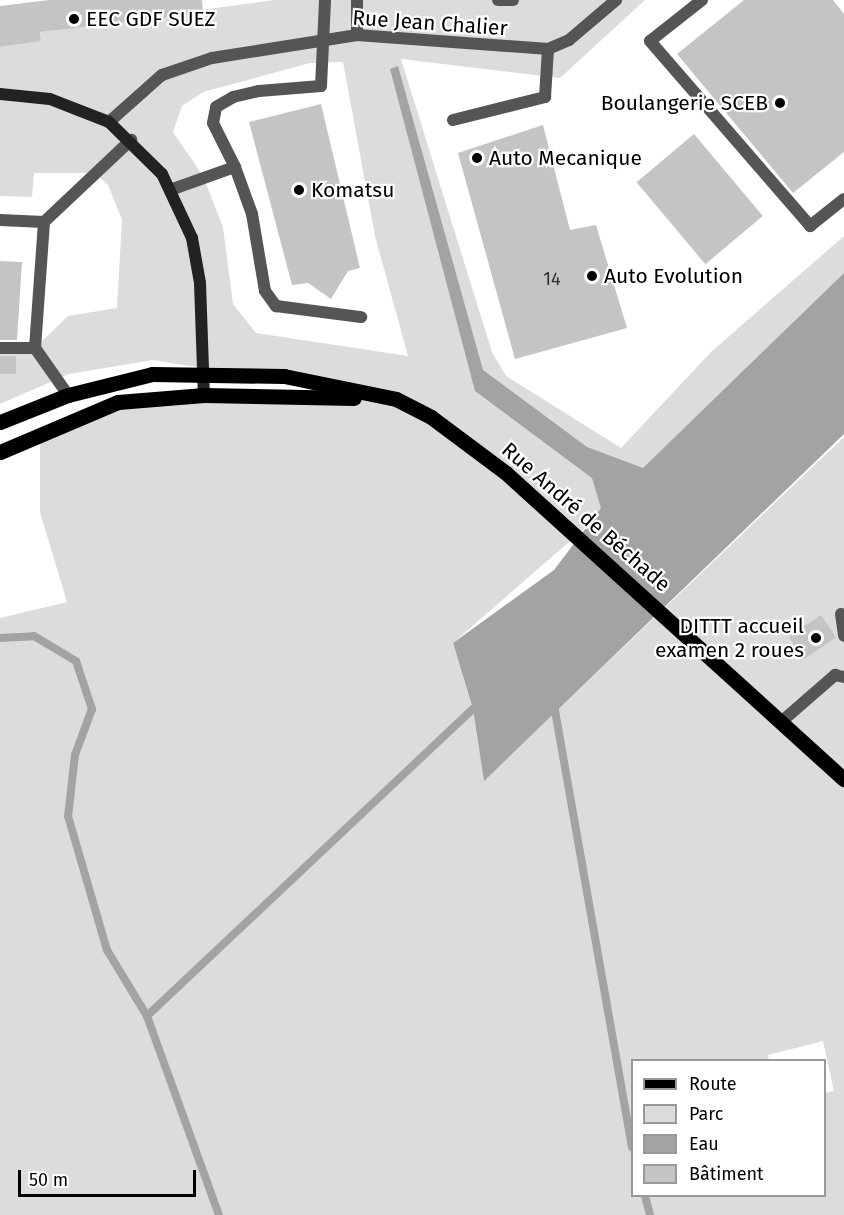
<!DOCTYPE html>
<html>
<head>
<meta charset="utf-8">
<style>
  body { margin:0 }
  #map { position:relative; width:844px; height:1215px; overflow:hidden; background:#fff; font-family:"Fira Sans",sans-serif }
  div>[style] { position:absolute }
  .green>* { inset:0; background:#dcdcdc }
  .water>* { inset:0; background:#a3a3a3 }
  .stream>* { height:8px; margin:-4px; padding:0 4px; transform-origin:4px; border-radius:4px; background:#a3a3a3 }
  .building>* { inset:0; background:#c4c4c4; transform-origin:0 0 }
  .lane>* { height:12px; margin:-6px; padding:0 6px; transform-origin:6px; border-radius:6px; background:#555 }
  .street>* { height:12px; margin:-6px; padding:0 6px; transform-origin:6px; border-radius:6px; background:#555 }
  .secondary>* { height:12px; margin:-6px; padding:0 6px; transform-origin:6px; border-radius:6px; background:#222 }
  .primary>* { height:15px; margin:-7.5px; padding:0 7.5px; transform-origin:7.5px; border-radius:7.5px; background:#000 }
  .dots>* { width:16px; height:16px; translate:-50% -50%; box-sizing:border-box; border:3px solid #fff; border-radius:50% }
  span { translate:-50% -50%; white-space:nowrap; text-align:center; line-height:1.15; -webkit-text-stroke:4.5px #fff; paint-order:stroke }
  .number-label { font-size:18px; color:#313131 }
  .number-label span { -webkit-text-stroke-width:0 }
  .poi-label { font-size:21px; color:#000 }
  .left { translate:0 -50%; text-align:left }
  .right { translate:-100% -50%; text-align:right }
  .street-label { font-size:21px; color:#000 }
  .legend { position:absolute; left:631px; top:1059px; width:195px; height:138px; box-sizing:border-box; background:#fff; border:2px solid #999; margin:0; padding:8px 10px; list-style:none; font-size:18px; color:#000 }
  .legend li { display:flex; align-items:center; gap:12px; height:30px }
  .legend b { width:30px; border:2px solid #999 }
  .scale { position:absolute; left:18px; top:1170px; width:178px; height:27px; box-sizing:border-box; border:3px solid #000; border-top:0; padding-left:8px; font-size:18px; line-height:21px; white-space:nowrap; color:#000; -webkit-text-stroke:4px #fff; paint-order:stroke }
</style>
</head>
<body>
<div id="map">
  <div class="green">
    <i style="clip-path:polygon(evenodd,274px 0,645px 0,560px 78px,401px 59px,492px 352px,506px 376px,621px 448px,711px 352px,844px 236px,844px 273px,577px 535px,453px 643px,473px 709px,484px 780px,844px 437px,844px 1215px,0 1215px,0 618px,67px 602px,40px 512px,40px 444px,82px 416px,118px 402px,391px 399px,153px 360px,69px 374px,0 404px,0 348px,35px 348px,68px 316px,117px 308px,122px 220px,108px 185px,95px 173px,34px 173px,32px 197px,0 196px,0 47px,41px 41px,40px 32px,274px 0,343px 62px,375px 236px,408px 356px,256px 333px,233px 304px,223px 227px,203px 176px,173px 132px,182px 106px,203px 92px,310px 63px,343px 62px,274px 0,823px 1041px,834px 1091px,825px 1093px,824px 1196px,632px 1196px,632px 1060px,769px 1060px,768px 1055px,823px 1041px)"></i>
  </div>
  <div class="water">
    <i style="clip-path:polygon(398px 66px,483px 370px,587px 447px,643px 468px,844px 273px,844px 434px,484px 781px,473px 709px,453px 643px,554px 570px,601px 508px,592px 478px,475px 391px,390px 69px)"></i>
  </div>
  <div class="stream">
    <i style="left:0;top:638px;width:34px;rotate:-3deg"></i>
    <i style="left:34px;top:636px;width:49px;rotate:30.8deg"></i>
    <i style="left:76px;top:661px;width:51px;rotate:71.6deg"></i>
    <i style="left:92px;top:709px;width:49px;rotate:110.3deg"></i>
    <i style="left:75px;top:755px;width:61px;rotate:96.5deg"></i>
    <i style="left:68px;top:816px;width:140px;rotate:73.8deg"></i>
    <i style="left:107px;top:950px;width:77px;rotate:58.8deg"></i>
    <i style="left:554px;top:705px;width:449px;rotate:80deg"></i>
    <i style="left:645px;top:1196px;width:20px;rotate:75deg"></i>
    <i style="left:219px;top:1215px;width:212px;rotate:-109.9deg"></i>
    <i style="left:147px;top:1016px;width:448px;rotate:-43.3deg"></i>
  </div>
  <div class="building">
    <i style="clip-path:polygon(49px 0,202px 0,203px 13px,40px 32px,41px 41px,0 47px,0 6px)"></i>
    <i style="clip-path:polygon(744px 0,833px 0,844px 14px,844px 152px,793px 193px,677px 54px)"></i>
    <i style="clip-path:polygon(321px 104px,360px 268px,348px 271px,331px 299px,308px 283px,292px 285px,249px 122px)"></i>
    <i style="clip-path:polygon(543px 125px,570px 230px,596px 225px,627px 328px,515px 359px,458px 153px)"></i>
    <i style="left:694px;top:134px;width:107px;height:75px;rotate:50deg"></i>
    <i style="clip-path:polygon(0 261px,22px 262px,17px 340px,0 340px)"></i>
    <i style="left:0;top:356px;width:16px;height:18px"></i>
    <i style="left:821px;top:615px;width:27px;height:39px;rotate:56deg"></i>
  </div>
  <div class="lane">
    <i style="left:498px;top:0;width:15px"></i>
    <i style="left:702px;top:0;width:66px;rotate:141.7deg"></i>
    <i style="left:650px;top:41px;width:245px;rotate:49.1deg"></i>
    <i style="left:810px;top:226px;width:43px;rotate:-38.5deg"></i>
    <i style="left:357px;top:35px;width:35px;rotate:-90deg"></i>
    <i style="left:453px;top:120px;width:95px;rotate:-14deg"></i>
    <i style="left:545px;top:97px;width:48px;rotate:-86.4deg"></i>
    <i style="left:109px;top:122px;width:71px;rotate:-41.6deg"></i>
    <i style="left:162px;top:75px;width:53px;rotate:-18.8deg"></i>
    <i style="left:212px;top:58px;width:147px;rotate:-9deg"></i>
    <i style="left:357px;top:35px;width:192px;rotate:4.2deg"></i>
    <i style="left:548px;top:49px;width:23px;rotate:-23deg"></i>
    <i style="left:569px;top:40px;width:62px;rotate:-40.4deg"></i>
    <i style="left:235px;top:167px;width:49px;rotate:-116.6deg"></i>
    <i style="left:213px;top:123px;width:16px;rotate:-79deg"></i>
    <i style="left:216px;top:107px;width:20px;rotate:-30deg"></i>
    <i style="left:233px;top:97px;width:27px;rotate:-13deg"></i>
    <i style="left:259px;top:91px;width:62px;rotate:-4.6deg"></i>
    <i style="left:321px;top:86px;width:86px;rotate:-87.3deg"></i>
    <i style="left:170px;top:190px;width:69px;rotate:-19.5deg"></i>
    <i style="left:235px;top:167px;width:50px;rotate:70.1deg"></i>
    <i style="left:252px;top:214px;width:78px;rotate:80.4deg"></i>
    <i style="left:265px;top:291px;width:19px;rotate:54deg"></i>
    <i style="left:276px;top:306px;width:86px;rotate:7.4deg"></i>
    <i style="left:0;top:220px;width:44px;rotate:2.6deg"></i>
    <i style="left:44px;top:222px;width:120px;rotate:-43.3deg"></i>
    <i style="left:0;top:348px;width:35px"></i>
    <i style="left:35px;top:348px;width:126px;rotate:-85.9deg"></i>
    <i style="left:35px;top:348px;width:57px;rotate:54.9deg"></i>
    <i style="left:781px;top:722px;width:72px;rotate:-41deg"></i>
    <i style="left:835px;top:675px;width:9px;rotate:13deg"></i>
  </div>
  <div class="street">
    <i style="left:841px;top:614px;width:22px;rotate:82deg"></i>
  </div>
  <div class="secondary">
    <i style="left:0;top:94px;width:50px;rotate:5.7deg"></i>
    <i style="left:50px;top:99px;width:63px;rotate:21.3deg"></i>
    <i style="left:109px;top:122px;width:74px;rotate:44.5deg"></i>
    <i style="left:162px;top:174px;width:71px;rotate:64.9deg"></i>
    <i style="left:192px;top:238px;width:46px;rotate:79.9deg"></i>
    <i style="left:200px;top:283px;width:112px;rotate:88deg"></i>
  </div>
  <div class="primary">
    <i style="left:0;top:422px;width:73px;rotate:-21.7deg"></i>
    <i style="left:68px;top:395px;width:87px;rotate:-14deg"></i>
    <i style="left:152px;top:374px;width:132px;rotate:0.9deg"></i>
    <i style="left:284px;top:376px;width:114px;rotate:11.6deg"></i>
    <i style="left:396px;top:399px;width:39px;rotate:27deg"></i>
    <i style="left:431px;top:417px;width:94px;rotate:36.7deg"></i>
    <i style="left:506px;top:473px;width:456px;rotate:42.2deg"></i>
    <i style="left:0;top:452px;width:128px;rotate:-23deg"></i>
    <i style="left:118px;top:402px;width:86px;rotate:-4.7deg"></i>
    <i style="left:204px;top:395px;width:150px;rotate:1.1deg"></i>
  </div>
  <div class="dots">
    <i style="left:74px;top:19px;background:#000"></i>
    <i style="left:780px;top:103px;background:#000"></i>
    <i style="left:477px;top:158px;background:#000"></i>
    <i style="left:299px;top:190px;background:#000"></i>
    <i style="left:592px;top:276px;background:#000"></i>
    <i style="left:816px;top:638px;background:#000"></i>
  </div>
  <div class="number-label">
    <span style="left:552px;top:279px">14</span>
  </div>
  <div class="poi-label">
    <span class="left" style="left:86px;top:19px">EEC GDF SUEZ</span>
    <span class="right" style="left:768px;top:103px">Boulangerie SCEB</span>
    <span class="left" style="left:489px;top:158px">Auto Mecanique</span>
    <span class="left" style="left:311px;top:190px">Komatsu</span>
    <span class="left" style="left:604px;top:276px">Auto Evolution</span>
    <span class="right" style="left:804px;top:638px">DITTT accueil<br>examen 2 roues</span>
  </div>
  <div class="street-label">
    <span style="left:430px;top:23px;rotate:4deg">Rue Jean Chalier</span>
    <span style="left:586px;top:517px;rotate:41deg">Rue André de Béchade</span>
  </div>
  <ul class="legend">
  <li><b style="height:8px;background:#000"></b>Route</li>
  <li><b style="height:16px;background:#dcdcdc"></b>Parc</li>
  <li><b style="height:16px;background:#a3a3a3"></b>Eau</li>
  <li><b style="height:16px;background:#c4c4c4"></b>Bâtiment</li>
  </ul>
  <div class="scale">50 m</div>
</div>
</body>
</html>
